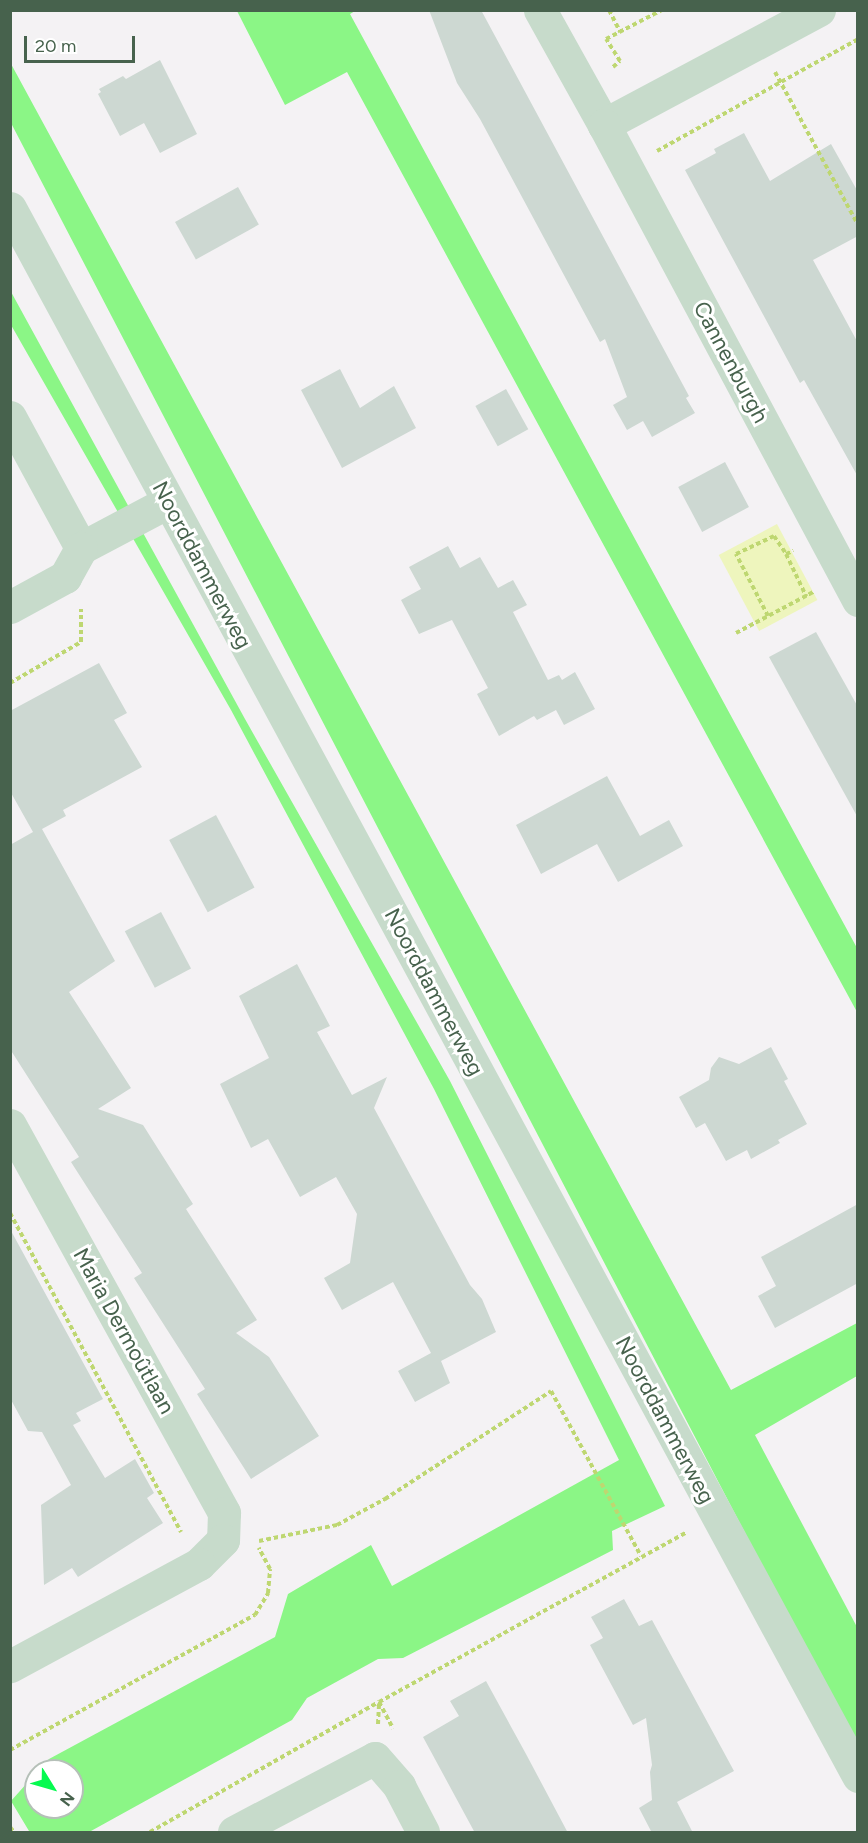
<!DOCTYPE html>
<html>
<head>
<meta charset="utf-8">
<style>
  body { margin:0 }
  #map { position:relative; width:868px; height:1843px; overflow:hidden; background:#f4f2f4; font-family:Figtree,sans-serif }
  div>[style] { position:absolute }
  .green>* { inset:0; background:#eef5bd; transform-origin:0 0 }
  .water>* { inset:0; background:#8bf686 }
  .building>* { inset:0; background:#cdd8d2; transform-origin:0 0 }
  .path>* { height:4px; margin-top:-2px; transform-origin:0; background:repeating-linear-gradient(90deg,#bed771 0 4.5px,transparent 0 7.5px) }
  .minor>* { height:33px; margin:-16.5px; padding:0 16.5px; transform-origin:16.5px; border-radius:16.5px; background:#c7dbcb }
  span { translate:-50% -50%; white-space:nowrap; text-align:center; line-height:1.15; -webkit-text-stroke:6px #fff; paint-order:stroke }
  .street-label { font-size:22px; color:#47624d }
  .frame { position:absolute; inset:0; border:12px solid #47624d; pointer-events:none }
  .north { position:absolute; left:24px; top:1759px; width:60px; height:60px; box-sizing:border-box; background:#fff; border:2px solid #b5c0b8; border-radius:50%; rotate:127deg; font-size:16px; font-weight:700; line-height:24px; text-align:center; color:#47624d }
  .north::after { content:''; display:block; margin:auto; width:21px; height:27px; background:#06fa50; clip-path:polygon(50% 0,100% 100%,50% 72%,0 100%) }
  .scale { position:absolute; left:24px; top:36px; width:111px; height:27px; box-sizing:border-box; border:3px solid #47624d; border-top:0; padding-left:8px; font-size:18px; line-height:21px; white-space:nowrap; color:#47624d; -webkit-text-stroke:4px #fff; paint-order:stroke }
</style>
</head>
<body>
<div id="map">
  <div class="green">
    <i style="left:777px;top:524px;width:86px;height:66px;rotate:62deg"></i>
  </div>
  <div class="water">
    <i style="clip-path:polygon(237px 11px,355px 11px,350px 14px,857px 948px,857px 1012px,347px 72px,285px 105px)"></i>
    <i style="clip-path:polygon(10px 62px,731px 1390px,857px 1323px,857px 1376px,755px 1435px,857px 1627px,857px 1743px,784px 1608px,11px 123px)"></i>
    <i style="clip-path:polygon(10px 290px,245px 719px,450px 1081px,665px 1506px,612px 1531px,613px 1550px,403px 1658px,378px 1659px,307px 1698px,292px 1720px,91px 1831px,29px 1831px,11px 1801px,36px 1773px,36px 1807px,72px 1807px,72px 1771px,38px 1771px,49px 1759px,275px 1637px,288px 1594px,371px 1545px,392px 1586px,619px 1460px,434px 1089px,231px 710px,11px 325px)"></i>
  </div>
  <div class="building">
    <i style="clip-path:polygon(429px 10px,481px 10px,689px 396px,686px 398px,695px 413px,652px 437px,643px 421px,627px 430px,613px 405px,627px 397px,605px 339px,600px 342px,480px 119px,457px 83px)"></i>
    <i style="clip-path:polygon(160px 60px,197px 134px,160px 153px,144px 123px,120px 136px,98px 94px,101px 92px,99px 89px,123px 76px,126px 79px)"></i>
    <i style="clip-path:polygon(744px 133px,770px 181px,831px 144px,858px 192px,858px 236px,813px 260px,858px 343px,858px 477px,804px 380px,800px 383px,685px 170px,716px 153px,714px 149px)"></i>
    <i style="left:238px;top:187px;width:43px;height:72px;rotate:61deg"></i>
    <i style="clip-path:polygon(340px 369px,360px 408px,394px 386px,416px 428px,342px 468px,301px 390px)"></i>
    <i style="left:506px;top:389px;width:46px;height:35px;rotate:61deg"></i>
    <i style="left:725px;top:462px;width:51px;height:53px;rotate:62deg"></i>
    <i style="clip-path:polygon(448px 546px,460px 568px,480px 557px,498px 588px,513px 580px,527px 605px,513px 612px,548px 680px,559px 675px,562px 680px,575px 672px,595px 709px,564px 725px,556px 710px,537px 720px,534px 716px,499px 736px,477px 694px,488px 688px,452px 620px,419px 634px,401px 600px,421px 589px,409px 567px)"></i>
    <i style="clip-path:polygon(816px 632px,858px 707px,858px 818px,769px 657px)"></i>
    <i style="clip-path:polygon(99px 663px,127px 713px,114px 720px,142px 767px,63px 810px,66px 816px,42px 829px,115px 961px,69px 992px,131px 1088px,98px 1109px,143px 1125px,193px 1204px,186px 1209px,257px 1320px,236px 1333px,269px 1357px,319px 1436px,251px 1479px,197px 1394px,205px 1389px,134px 1278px,142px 1273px,71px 1162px,79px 1157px,10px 1049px,10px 845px,33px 832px,10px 791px,10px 711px)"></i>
    <i style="clip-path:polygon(607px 776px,640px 836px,669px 820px,683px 846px,618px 882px,597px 844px,541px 874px,516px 825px)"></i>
    <i style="left:216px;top:815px;width:82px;height:53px;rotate:62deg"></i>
    <i style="left:161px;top:912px;width:64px;height:41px;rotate:62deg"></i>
    <i style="clip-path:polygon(297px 964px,330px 1026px,317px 1032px,352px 1095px,387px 1077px,374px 1108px,470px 1285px,482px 1299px,496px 1332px,441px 1361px,450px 1383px,415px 1402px,398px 1371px,431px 1353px,393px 1282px,342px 1310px,324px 1278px,350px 1263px,357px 1214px,336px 1177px,300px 1197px,268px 1139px,251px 1148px,220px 1084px,269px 1058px,239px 996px)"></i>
    <i style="clip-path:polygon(771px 1047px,788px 1079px,784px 1081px,807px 1124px,778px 1140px,780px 1143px,751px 1159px,747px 1150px,726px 1161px,705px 1123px,696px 1128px,679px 1097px,709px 1080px,711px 1068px,719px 1057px,739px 1064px)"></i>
    <i style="clip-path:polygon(858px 1204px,858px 1283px,775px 1328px,758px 1296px,776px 1286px,761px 1257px)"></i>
    <i style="clip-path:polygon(10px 1229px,103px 1399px,76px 1413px,81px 1421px,73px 1425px,105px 1478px,135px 1459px,154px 1493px,147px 1498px,163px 1523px,78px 1577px,72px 1568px,44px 1585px,41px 1505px,71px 1485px,42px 1432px,28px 1431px,10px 1398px)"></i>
    <i style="clip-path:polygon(624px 1599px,639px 1626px,652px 1620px,734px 1771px,677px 1802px,693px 1833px,652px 1833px,639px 1808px,652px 1800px,650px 1772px,652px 1765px,646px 1718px,633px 1725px,590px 1645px,603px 1638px,591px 1617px)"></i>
    <i style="clip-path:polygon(486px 1681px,526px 1754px,568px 1833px,475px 1833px,423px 1737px,459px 1716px,450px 1701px)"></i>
  </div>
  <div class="path">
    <i style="left:609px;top:10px;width:25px;rotate:63deg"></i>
    <i style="left:613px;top:67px;width:9px;rotate:-41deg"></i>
    <i style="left:620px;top:61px;width:26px;rotate:-122deg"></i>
    <i style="left:606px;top:39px;width:63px;rotate:-27.4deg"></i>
    <i style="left:775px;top:72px;width:174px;rotate:61.5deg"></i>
    <i style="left:657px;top:151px;width:230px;rotate:-29.1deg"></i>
    <i style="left:786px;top:554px;width:47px;rotate:64.5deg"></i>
    <i style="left:768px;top:616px;width:70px;rotate:-117.3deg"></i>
    <i style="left:736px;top:554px;width:42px;rotate:-25.3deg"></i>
    <i style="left:774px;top:536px;width:22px;rotate:56deg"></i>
    <i style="left:786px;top:554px;width:8px;rotate:-23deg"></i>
    <i style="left:736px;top:633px;width:89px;rotate:-28deg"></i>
    <i style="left:10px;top:683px;width:82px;rotate:-30deg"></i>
    <i style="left:81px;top:642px;width:33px;rotate:-90deg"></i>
    <i style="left:10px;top:1213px;width:362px;rotate:61.8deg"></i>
    <i style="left:259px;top:1541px;width:80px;rotate:-11.6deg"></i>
    <i style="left:337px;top:1525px;width:55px;rotate:-28.4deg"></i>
    <i style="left:385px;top:1499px;width:198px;rotate:-33deg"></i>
    <i style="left:551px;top:1391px;width:188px;rotate:61.4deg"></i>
    <i style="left:378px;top:1724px;width:22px;rotate:-87deg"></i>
    <i style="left:379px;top:1702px;width:352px;rotate:-28.9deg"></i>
    <i style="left:10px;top:1750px;width:280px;rotate:-28.9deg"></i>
    <i style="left:255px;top:1615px;width:26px;rotate:-59deg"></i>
    <i style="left:268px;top:1593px;width:24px;rotate:-85deg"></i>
    <i style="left:270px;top:1569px;width:24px;rotate:-118deg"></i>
    <i style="left:10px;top:1827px;width:6px;rotate:51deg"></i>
    <i style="left:150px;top:1832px;width:263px;rotate:-29.6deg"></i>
    <i style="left:379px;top:1702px;width:30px;rotate:62deg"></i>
  </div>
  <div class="minor">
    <i style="left:540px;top:10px;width:132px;rotate:60.9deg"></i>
    <i style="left:819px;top:10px;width:244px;rotate:151.9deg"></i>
    <i style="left:604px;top:125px;width:539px;rotate:61.86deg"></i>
    <i style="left:10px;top:208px;width:1783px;rotate:61.59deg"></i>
    <i style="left:10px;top:417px;width:149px;rotate:61.5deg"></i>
    <i style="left:81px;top:548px;width:98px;rotate:-27.9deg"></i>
    <i style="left:10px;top:607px;width:63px;rotate:-28.6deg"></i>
    <i style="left:65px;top:577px;width:33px;rotate:-61deg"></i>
    <i style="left:10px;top:1125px;width:443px;rotate:61.1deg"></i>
    <i style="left:224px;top:1513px;width:27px;rotate:92deg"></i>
    <i style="left:223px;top:1540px;width:34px;rotate:135deg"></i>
    <i style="left:199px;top:1564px;width:215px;rotate:151.6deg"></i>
    <i style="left:234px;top:1832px;width:159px;rotate:-27.7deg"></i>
    <i style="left:375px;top:1758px;width:37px;rotate:49deg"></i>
    <i style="left:399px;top:1786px;width:52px;rotate:62.4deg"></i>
  </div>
  <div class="street-label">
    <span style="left:731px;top:362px;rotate:62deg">Cannenburgh</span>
    <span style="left:202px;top:565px;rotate:62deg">Noorddammerweg</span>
    <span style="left:434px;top:992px;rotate:62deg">Noorddammerweg</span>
    <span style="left:124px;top:1331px;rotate:61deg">Maria Dermoûtlaan</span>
    <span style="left:665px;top:1420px;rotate:62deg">Noorddammerweg</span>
  </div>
  <div class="frame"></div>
  <div class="north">N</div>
  <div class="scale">20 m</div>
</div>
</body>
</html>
